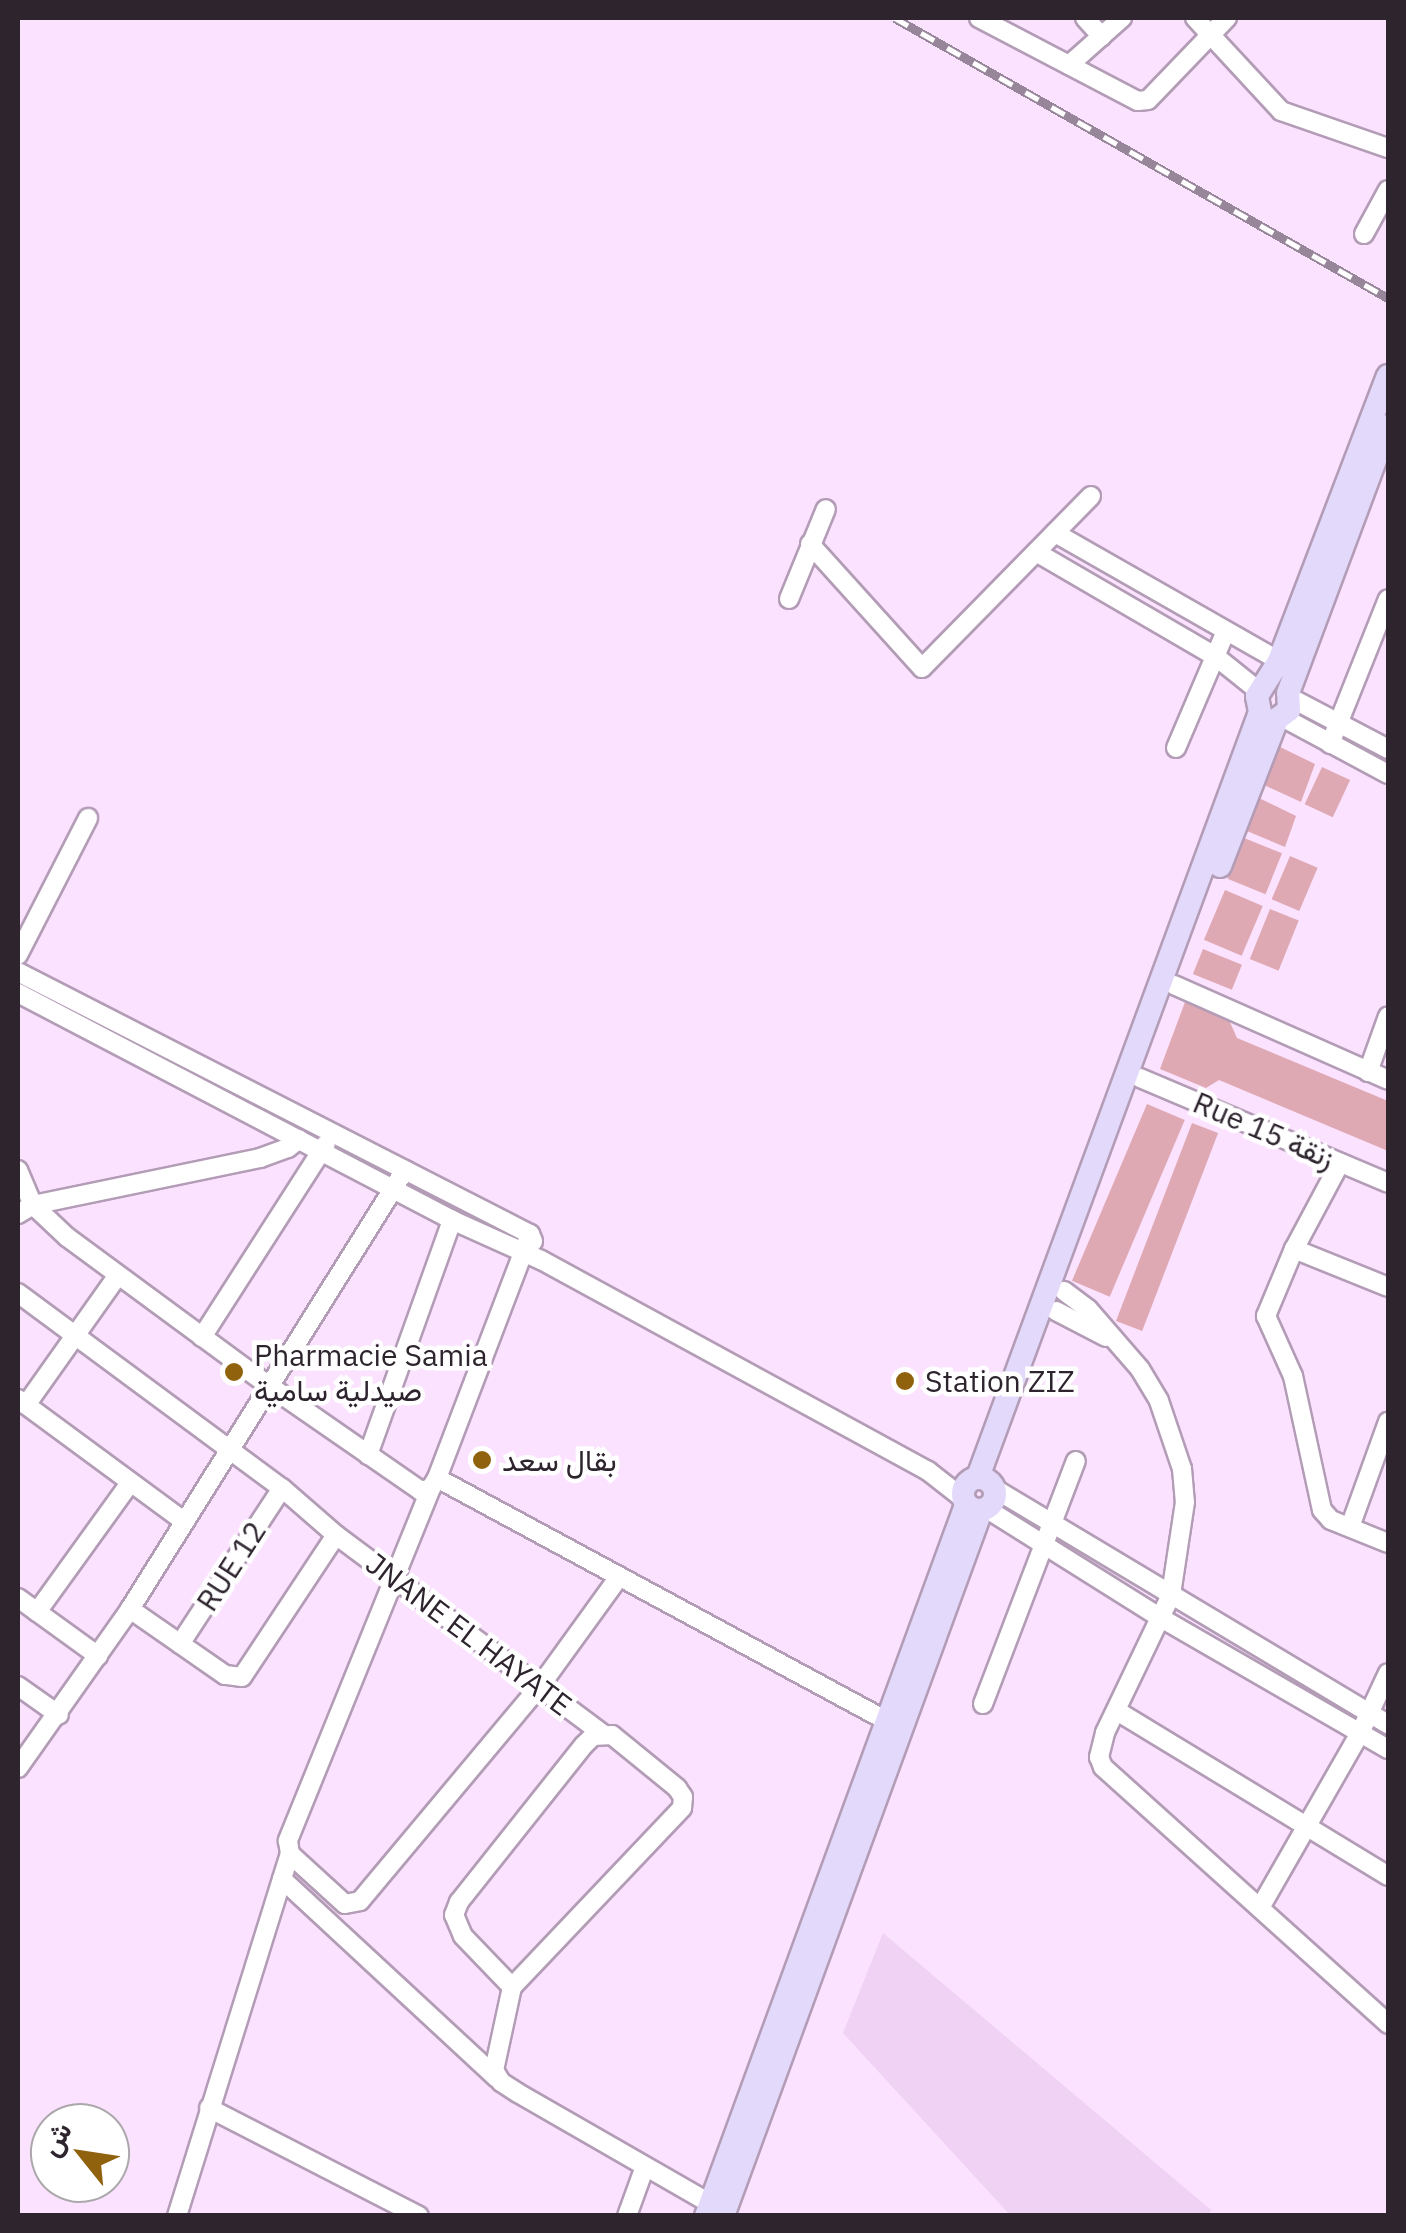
<!DOCTYPE html>
<html>
<head>
<meta charset="utf-8">
<style>
  body { margin:0 }
  #map { position:relative; width:1406px; height:2233px; overflow:hidden; background:#fbe2ff; font-family:"IBM Plex Sans",Vazirmatn,sans-serif }
  div>[style] { position:absolute }
  .built>* { inset:0; background:#f0d2f4 }
  .green>* { inset:0; background:#dfa9b3; transform-origin:0 0 }
  .roads { filter:drop-shadow(2px 0 #b39cb6) drop-shadow(-2px 0 #b39cb6) drop-shadow(0 2px #b39cb6) drop-shadow(0 -2px #b39cb6) }
  .minor>* { height:18px; margin:-9px; padding:0 9px; transform-origin:9px; border-radius:9px; background:#fff }
  .major>* { height:22px; margin:-11px; padding:0 11px; transform-origin:11px; border-radius:11px; background:#e3d9fa }
  .major>.ring { margin:-11px; padding:0; box-sizing:content-box; background:none; border:22px solid #e3d9fa; border-radius:50% }
  .rail>* { height:9px; margin-top:-4.5px; transform-origin:0; background:repeating-linear-gradient(90deg,#fff 0 15px,#978699 0 30px); box-sizing:border-box; border-block:2px solid #978699 }
  .dots>* { width:28px; height:28px; translate:-50% -50%; box-sizing:border-box; border:5px solid #fff; border-radius:50% }
  span { translate:-50% -50%; white-space:nowrap; text-align:center; line-height:1.15; -webkit-text-stroke:9px #fff; paint-order:stroke }
  .street-label { font-size:30px; color:#2d242e }
  .poi-label { font-size:30px; color:#2d242e }
  .left { translate:0 -50%; text-align:left }
  .frame { position:absolute; inset:0; border:20px solid #2d242e; pointer-events:none }
  .north { position:absolute; left:30px; top:2103px; width:100px; height:100px; box-sizing:border-box; background:#fff; border:2px solid #aba7ab; border-radius:50%; rotate:300deg; font-size:28px; font-weight:700; line-height:40px; text-align:center; color:#2d242e }
  .north::after { content:''; display:block; margin:auto; width:35px; height:45px; background:#91620e; clip-path:polygon(50% 0,100% 100%,50% 72%,0 100%) }
</style>
</head>
<body>
<div id="map">
  <div class="built">
    <i style="clip-path:polygon(883px 1933px,1211px 2210px,1209px 2215px,1010px 2215px,843px 2033px)"></i>
  </div>
  <div class="green">
    <i style="clip-path:polygon(1278px 746px,1315px 764px,1301px 802px,1264px 785px)"></i>
    <i style="left:1322px;top:767px;width:31px;height:41px;rotate:25deg"></i>
    <i style="clip-path:polygon(1259px 798px,1296px 816px,1285px 847px,1247px 831px)"></i>
    <i style="left:1244px;top:838px;width:41px;height:44px;rotate:22deg"></i>
    <i style="left:1290px;top:856px;width:30px;height:47px;rotate:23deg"></i>
    <i style="left:1225px;top:890px;width:41px;height:54px;rotate:23deg"></i>
    <i style="left:1270px;top:909px;width:31px;height:54px;rotate:22deg"></i>
    <i style="left:1203px;top:949px;width:42px;height:27px;rotate:22deg"></i>
    <i style="clip-path:polygon(1185px 1002px,1229px 1020px,1237px 1038px,1388px 1101px,1388px 1151px,1219px 1080px,1206px 1088px,1160px 1069px)"></i>
    <i style="left:1147px;top:1104px;width:41px;height:192px;rotate:23deg"></i>
    <i style="left:1192px;top:1123px;width:28px;height:212px;rotate:21deg"></i>
  </div>
  <div class="roads">
    <div class="minor">
      <i style="left:979px;top:18px;width:179px;rotate:27.6deg"></i>
      <i style="left:1138px;top:101px;width:10px;rotate:-6deg"></i>
      <i style="left:1148px;top:100px;width:114px;rotate:-46.1deg"></i>
      <i style="left:1085px;top:18px;width:25px;rotate:48deg"></i>
      <i style="left:1195px;top:18px;width:127px;rotate:47.2deg"></i>
      <i style="left:1281px;top:111px;width:113px;rotate:19.1deg"></i>
      <i style="left:1069px;top:65px;width:71px;rotate:-41.6deg"></i>
      <i style="left:1364px;top:234px;width:50px;rotate:-61.4deg"></i>
      <i style="left:1055px;top:533px;width:258px;rotate:29.7deg"></i>
      <i style="left:810px;top:544px;width:167px;rotate:47.9deg"></i>
      <i style="left:922px;top:668px;width:241px;rotate:-45.5deg"></i>
      <i style="left:1036px;top:552px;width:207px;rotate:30.2deg"></i>
      <i style="left:1215px;top:656px;width:58px;rotate:38.7deg"></i>
      <i style="left:789px;top:599px;width:97px;rotate:-67.7deg"></i>
      <i style="left:1289px;top:697px;width:112px;rotate:27.7deg"></i>
      <i style="left:1282px;top:717px;width:120px;rotate:28.3deg"></i>
      <i style="left:1330px;top:744px;width:156px;rotate:-68.2deg"></i>
      <i style="left:1176px;top:748px;width:127px;rotate:-66.9deg"></i>
      <i style="left:18px;top:955px;width:154px;rotate:-62.9deg"></i>
      <i style="left:18px;top:972px;width:575px;rotate:27.1deg"></i>
      <i style="left:530px;top:1234px;width:8px;rotate:67deg"></i>
      <i style="left:1174px;top:985px;width:234px;rotate:23.9deg"></i>
      <i style="left:18px;top:993px;width:490px;rotate:27.6deg"></i>
      <i style="left:452px;top:1220px;width:98px;rotate:24.2deg"></i>
      <i style="left:541px;top:1260px;width:441px;rotate:28.6deg"></i>
      <i style="left:928px;top:1471px;width:46px;rotate:37.9deg"></i>
      <i style="left:1368px;top:1072px;width:59px;rotate:-70.3deg"></i>
      <i style="left:1140px;top:1078px;width:269px;rotate:22.9deg"></i>
      <i style="left:1340px;top:1163px;width:98px;rotate:118.1deg"></i>
      <i style="left:1294px;top:1249px;width:73px;rotate:112.7deg"></i>
      <i style="left:1266px;top:1316px;width:66px;rotate:65.8deg"></i>
      <i style="left:1293px;top:1376px;width:137px;rotate:77.8deg"></i>
      <i style="left:1322px;top:1510px;width:13px;rotate:48deg"></i>
      <i style="left:1331px;top:1520px;width:61px;rotate:22deg"></i>
      <i style="left:18px;top:1170px;width:38px;rotate:67deg"></i>
      <i style="left:33px;top:1205px;width:47px;rotate:43.3deg"></i>
      <i style="left:67px;top:1237px;width:250px;rotate:36.4deg"></i>
      <i style="left:268px;top:1385px;width:186px;rotate:34.7deg"></i>
      <i style="left:421px;top:1491px;width:10px;rotate:-17deg"></i>
      <i style="left:431px;top:1488px;width:12px;rotate:-59deg"></i>
      <i style="left:437px;top:1478px;width:261px;rotate:-69.1deg"></i>
      <i style="left:18px;top:1214px;width:17px;rotate:-31deg"></i>
      <i style="left:33px;top:1205px;width:232px;rotate:-11.7deg"></i>
      <i style="left:260px;top:1158px;width:30px;rotate:-20deg"></i>
      <i style="left:288px;top:1148px;width:14px;rotate:-39deg"></i>
      <i style="left:1294px;top:1249px;width:101px;rotate:22deg"></i>
      <i style="left:1064px;top:1291px;width:30px;rotate:37deg"></i>
      <i style="left:1088px;top:1309px;width:79px;rotate:49.1deg"></i>
      <i style="left:1140px;top:1369px;width:37px;rotate:59deg"></i>
      <i style="left:1159px;top:1401px;width:72px;rotate:71.3deg"></i>
      <i style="left:1182px;top:1469px;width:33px;rotate:85deg"></i>
      <i style="left:1185px;top:1502px;width:94px;rotate:98.6deg"></i>
      <i style="left:1171px;top:1595px;width:153px;rotate:115.6deg"></i>
      <i style="left:1105px;top:1733px;width:25px;rotate:104deg"></i>
      <i style="left:1099px;top:1757px;width:11px;rotate:68deg"></i>
      <i style="left:1103px;top:1767px;width:384px;rotate:42deg"></i>
      <i style="left:18px;top:1293px;width:328px;rotate:36.5deg"></i>
      <i style="left:282px;top:1488px;width:72px;rotate:41deg"></i>
      <i style="left:336px;top:1535px;width:170px;rotate:123.5deg"></i>
      <i style="left:242px;top:1677px;width:17px;rotate:-173deg"></i>
      <i style="left:225px;top:1675px;width:116px;rotate:-145.2deg"></i>
      <i style="left:1056px;top:1311px;width:56px;rotate:27.5deg"></i>
      <i style="left:202px;top:1337px;width:229px;rotate:-57.3deg"></i>
      <i style="left:18px;top:1399px;width:207px;rotate:36.4deg"></i>
      <i style="left:26px;top:1405px;width:159px;rotate:-54.7deg"></i>
      <i style="left:368px;top:1455px;width:250px;rotate:-70.3deg"></i>
      <i style="left:437px;top:1478px;width:511px;rotate:28.37deg"></i>
      <i style="left:431px;top:1488px;width:381px;rotate:112.1deg"></i>
      <i style="left:288px;top:1841px;width:13px;rotate:81deg"></i>
      <i style="left:290px;top:1854px;width:74px;rotate:42.3deg"></i>
      <i style="left:345px;top:1904px;width:15px;rotate:-11deg"></i>
      <i style="left:360px;top:1901px;width:280px;rotate:-50.1deg"></i>
      <i style="left:540px;top:1686px;width:135px;rotate:-54.1deg"></i>
      <i style="left:995px;top:1489px;width:458px;rotate:30.9deg"></i>
      <i style="left:987px;top:1509px;width:205px;rotate:32.1deg"></i>
      <i style="left:1161px;top:1618px;width:262px;rotate:30deg"></i>
      <i style="left:1350px;top:1527px;width:112px;rotate:-70.1deg"></i>
      <i style="left:336px;top:1535px;width:332px;rotate:36.7deg"></i>
      <i style="left:18px;top:1598px;width:99px;rotate:35.9deg"></i>
      <i style="left:37px;top:1612px;width:159px;rotate:-54.2deg"></i>
      <i style="left:180px;top:1644px;width:186px;rotate:-56.8deg"></i>
      <i style="left:18px;top:1686px;width:50px;rotate:35.3deg"></i>
      <i style="left:983px;top:1704px;width:260px;rotate:-69.1deg"></i>
      <i style="left:1117px;top:1711px;width:317px;rotate:31.3deg"></i>
      <i style="left:18px;top:1768px;width:194px;rotate:-54.8deg"></i>
      <i style="left:130px;top:1609px;width:518px;rotate:-57.94deg"></i>
      <i style="left:282px;top:1879px;width:293px;rotate:42.8deg"></i>
      <i style="left:1261px;top:1906px;width:199px;rotate:-60.2deg"></i>
      <i style="left:1360px;top:1733px;width:66px;rotate:-65deg"></i>
      <i style="left:512px;top:1987px;width:71px;rotate:-133.9deg"></i>
      <i style="left:463px;top:1936px;width:23px;rotate:-113deg"></i>
      <i style="left:454px;top:1915px;width:14px;rotate:-69deg"></i>
      <i style="left:459px;top:1902px;width:201px;rotate:-51.5deg"></i>
      <i style="left:584px;top:1745px;width:13px;rotate:-45deg"></i>
      <i style="left:593px;top:1736px;width:19px;rotate:-3deg"></i>
      <i style="left:612px;top:1735px;width:84px;rotate:39.2deg"></i>
      <i style="left:677px;top:1788px;width:11px;rotate:56deg"></i>
      <i style="left:683px;top:1797px;width:11px;rotate:95deg"></i>
      <i style="left:682px;top:1808px;width:247px;rotate:133.5deg"></i>
      <i style="left:512px;top:1987px;width:85px;rotate:102.2deg"></i>
      <i style="left:494px;top:2070px;width:14px;rotate:60deg"></i>
      <i style="left:501px;top:2082px;width:20px;rotate:33deg"></i>
      <i style="left:518px;top:2093px;width:223px;rotate:29.9deg"></i>
      <i style="left:209px;top:2108px;width:236px;rotate:27.2deg"></i>
      <i style="left:177px;top:2216px;width:379px;rotate:-72.7deg"></i>
      <i style="left:627px;top:2216px;width:50px;rotate:-70.1deg"></i>
    </div>
    <div class="major">
      <i style="left:1220px;top:866px;width:158px;rotate:-68.8deg"></i>
      <i style="left:1277px;top:719px;width:15px;rotate:-37deg"></i>
      <i style="left:1289px;top:710px;width:17px;rotate:-93deg"></i>
      <i style="left:1288px;top:693px;width:285px;rotate:-69.5deg"></i>
      <i style="left:978px;top:1477px;width:815px;rotate:-69.76deg"></i>
      <i style="left:1260px;top:712px;width:16px;rotate:-101deg"></i>
      <i style="left:1257px;top:696px;width:41px;rotate:-57.8deg"></i>
      <i style="left:1279px;top:661px;width:305px;rotate:-69.1deg"></i>
      <i class="ring" style="left:963px;top:1478px;width:10px;height:10px"></i>
      <i style="left:706px;top:2216px;width:757px;rotate:-69.91deg"></i>
      <i style="left:723px;top:2216px;width:742px;rotate:-69.9deg"></i>
    </div>
  </div>
  <div class="rail">
    <i style="left:895px;top:18px;width:567px;rotate:29.59deg"></i>
  </div>
  <div class="dots">
    <i style="left:234px;top:1372px;background:#91620e"></i>
    <i style="left:905px;top:1381px;background:#91620e"></i>
    <i style="left:482px;top:1460px;background:#91620e"></i>
  </div>
  <div class="street-label">
    <span style="left:1264px;top:1130px;rotate:23deg">Rue 15 زنقة</span>
    <span style="left:231px;top:1566px;rotate:-57deg">RUE 12</span>
    <span style="left:469px;top:1634px;rotate:37deg">JNANE EL HAYATE</span>
  </div>
  <div class="poi-label">
    <span class="left" style="left:254px;top:1372px">Pharmacie Samia<br>صيدلية سامية</span>
    <span class="left" style="left:925px;top:1381px">Station ZIZ</span>
    <span class="left" style="left:502px;top:1460px">بقال سعد</span>
  </div>
  <div class="frame"></div>
  <div class="north">ش</div>
</div>
</body>
</html>
